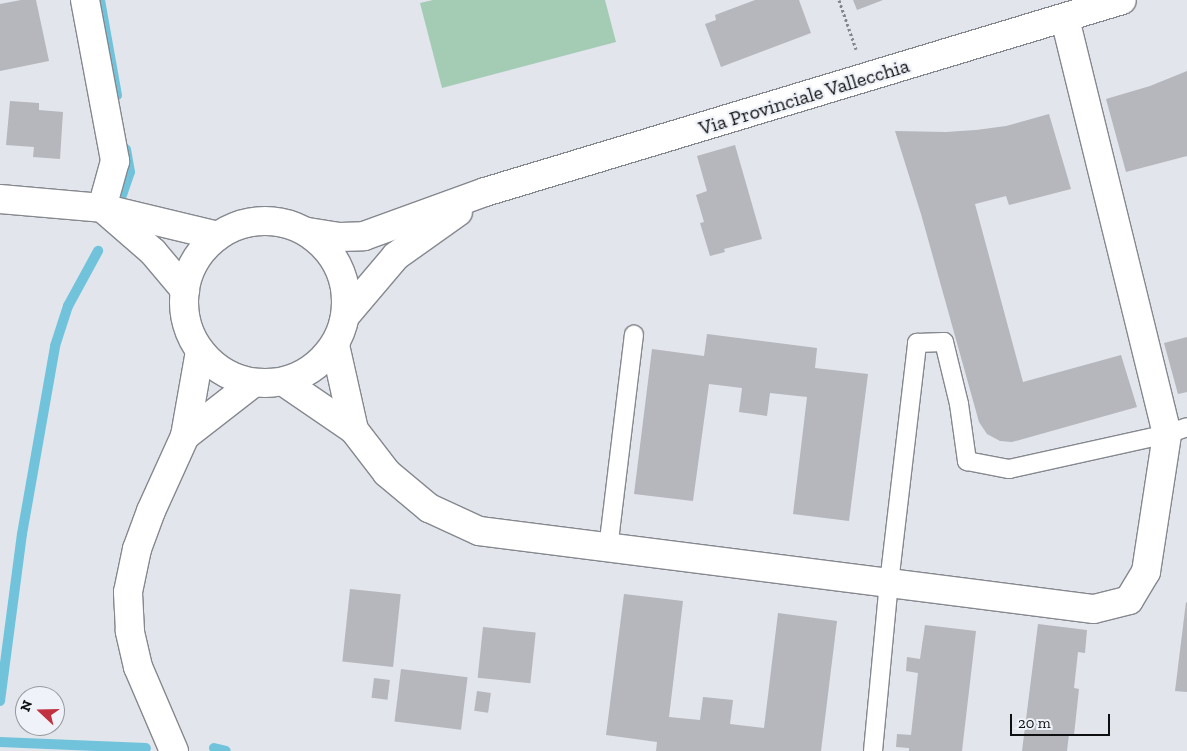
<!DOCTYPE html>
<html>
<head>
<meta charset="utf-8">
<style>
  body { margin:0 }
  #map { position:relative; width:1187px; height:751px; overflow:hidden; background:#e2e5ec; font-family:"Zilla Slab",serif }
  div>[style] { position:absolute }
  .green>* { inset:0; background:#a4ccb4 }
  .stream>* { height:10px; margin:-5px; padding:0 5px; transform-origin:5px; border-radius:5px; background:#70c3da }
  .building>* { inset:0; background:#b6b6bd; transform-origin:0 0 }
  .path>* { height:3px; margin-top:-1.5px; transform-origin:0; background:repeating-linear-gradient(90deg,#84868b 0 2.5px,transparent 0 5px) }
  .roads { filter:drop-shadow(1px 0 #85888e) drop-shadow(-1px 0 #85888e) drop-shadow(0 1px #85888e) drop-shadow(0 -1px #85888e) }
  .lane>* { height:18px; margin:-9px; padding:0 9px; transform-origin:9px; border-radius:9px; background:#fff }
  .street>* { height:28px; margin:-14px; padding:0 14px; transform-origin:14px; border-radius:14px; background:#fff }
  .secondary>* { height:28px; margin:-14px; padding:0 14px; transform-origin:14px; border-radius:14px; background:#fff }
  .secondary>.ring { margin:-14px; padding:0; box-sizing:content-box; background:none; border:28px solid #fff; border-radius:50% }
  span { translate:-50% -50%; white-space:nowrap; text-align:center; line-height:1.15; -webkit-text-stroke:4.5px #eff3f9; paint-order:stroke }
  .street-label { font-size:20px; color:#0e0f11 }
  .north { position:absolute; left:15px; top:686px; width:50px; height:50px; box-sizing:border-box; background:#eff3f9; border:1px solid #95989c; border-radius:50%; rotate:291deg; font-size:14px; font-weight:700; line-height:20px; text-align:center; color:#0e0f11 }
  .north::after { content:''; display:block; margin:auto; width:18px; height:22px; background:#c23140; clip-path:polygon(50% 0,100% 100%,50% 72%,0 100%) }
  .scale { position:absolute; left:1010px; top:714px; width:100px; height:22px; box-sizing:border-box; border:2px solid #0e0f11; border-top:0; padding-left:6px; font-size:15px; line-height:18px; white-space:nowrap; color:#0e0f11; -webkit-text-stroke:4px #eff3f9; paint-order:stroke }
</style>
</head>
<body>
<div id="map">
  <div class="green">
    <i style="clip-path:polygon(433px 0,605px 0,616px 42px,442px 88px,420px 3px)"></i>
  </div>
  <div class="stream">
    <i style="left:100px;top:0;width:97px;rotate:79.9deg"></i>
    <i style="left:122px;top:195px;width:24px;rotate:-71deg"></i>
    <i style="left:130px;top:172px;width:23px;rotate:-100deg"></i>
    <i style="left:0;top:701px;width:168px;rotate:-82.5deg"></i>
    <i style="left:22px;top:534px;width:191px;rotate:-80deg"></i>
    <i style="left:55px;top:346px;width:42px;rotate:-72deg"></i>
    <i style="left:68px;top:306px;width:63px;rotate:-61.4deg"></i>
    <i style="left:0;top:742px;width:146px;rotate:2.4deg"></i>
    <i style="left:214px;top:748px;width:12px;rotate:14deg"></i>
  </div>
  <div class="building">
    <i style="clip-path:polygon(21px 0,36px 0,49px 61px,0 71px,0 4px)"></i>
    <i style="clip-path:polygon(755px 0,799px 0,811px 33px,721px 67px,705px 24px,716px 20px,715px 15px)"></i>
    <i style="clip-path:polygon(853px 0,883px 0,857px 10px)"></i>
    <i style="clip-path:polygon(1187px 71px,1187px 156px,1126px 172px,1106px 99px,1150px 86px)"></i>
    <i style="clip-path:polygon(10px 101px,39px 103px,39px 110px,63px 112px,60px 159px,33px 157px,34px 147px,6px 145px)"></i>
    <i style="clip-path:polygon(1049px 114px,1071px 189px,1009px 205px,1006px 196px,975px 204px,1023px 382px,1121px 355px,1137px 407px,1012px 442px,1000px 441px,987px 434px,979px 422px,921px 214px,895px 131px,946px 132px,976px 130px,1006px 126px)"></i>
    <i style="clip-path:polygon(735px 145px,762px 239px,724px 249px,725px 252px,710px 256px,700px 223px,704px 222px,696px 195px,707px 191px,697px 156px)"></i>
    <i style="clip-path:polygon(707px 334px,817px 348px,815px 368px,868px 374px,849px 521px,793px 514px,807px 397px,770px 393px,767px 416px,739px 412px,742px 388px,709px 384px,693px 501px,634px 494px,652px 349px,704px 356px)"></i>
    <i style="clip-path:polygon(1187px 337px,1187px 392px,1178px 394px,1164px 343px)"></i>
    <i style="left:350px;top:589px;width:51px;height:73px;rotate:6deg"></i>
    <i style="clip-path:polygon(624px 594px,683px 601px,669px 717px,700px 720px,703px 697px,733px 700px,730px 724px,764px 728px,778px 613px,837px 621px,821px 751px,656px 751px,657px 742px,606px 735px)"></i>
    <i style="clip-path:polygon(1186px 602px,1187px 603px,1187px 692px,1175px 691px)"></i>
    <i style="clip-path:polygon(1038px 624px,1087px 630px,1085px 653px,1078px 652px,1074px 688px,1079px 689px,1074px 735px,1069px 734px,1067px 751px,1022px 751px)"></i>
    <i style="clip-path:polygon(925px 625px,976px 631px,962px 751px,909px 751px,909px 748px,896px 747px,897px 734px,911px 735px,918px 673px,906px 671px,907px 657px,920px 659px)"></i>
    <i style="left:483px;top:627px;width:53px;height:51px;rotate:6deg"></i>
    <i style="left:401px;top:669px;width:67px;height:53px;rotate:7deg"></i>
    <i style="left:374px;top:678px;width:16px;height:20px;rotate:7deg"></i>
    <i style="left:477px;top:691px;width:14px;height:20px;rotate:8deg"></i>
  </div>
  <div class="path">
    <i style="left:839px;top:0;width:52px;rotate:70.9deg"></i>
  </div>
  <div class="roads">
    <div class="lane">
      <i style="left:608px;top:549px;width:216px;rotate:-83.1deg"></i>
      <i style="left:873px;top:751px;width:169px;rotate:-84.6deg"></i>
      <i style="left:889px;top:583px;width:242px;rotate:-83.3deg"></i>
      <i style="left:917px;top:343px;width:27px;rotate:-2deg"></i>
      <i style="left:944px;top:342px;width:64px;rotate:76.4deg"></i>
      <i style="left:959px;top:404px;width:58px;rotate:82deg"></i>
      <i style="left:967px;top:461px;width:43px;rotate:10.8deg"></i>
      <i style="left:1009px;top:469px;width:162px;rotate:-12.5deg"></i>
      <i style="left:1167px;top:434px;width:21px;rotate:-19deg"></i>
    </div>
    <div class="street">
      <i style="left:85px;top:0;width:164px;rotate:79.4deg"></i>
      <i style="left:115px;top:161px;width:49px;rotate:105.5deg"></i>
      <i style="left:335px;top:345px;width:87px;rotate:77.4deg"></i>
      <i style="left:284px;top:382px;width:85px;rotate:34.4deg"></i>
      <i style="left:354px;top:430px;width:54px;rotate:52.5deg"></i>
      <i style="left:387px;top:473px;width:55px;rotate:39.8deg"></i>
      <i style="left:429px;top:508px;width:55px;rotate:24.7deg"></i>
      <i style="left:479px;top:531px;width:620px;rotate:7.23deg"></i>
      <i style="left:1094px;top:609px;width:36px;rotate:-14deg"></i>
      <i style="left:1129px;top:600px;width:33px;rotate:-59deg"></i>
      <i style="left:1146px;top:572px;width:140px;rotate:-81.3deg"></i>
      <i style="left:1167px;top:434px;width:428px;rotate:-103.8deg"></i>
    </div>
    <div class="secondary">
      <i style="left:0;top:199px;width:102px;rotate:5deg"></i>
      <i style="left:102px;top:208px;width:119px;rotate:13.6deg"></i>
      <i style="left:107px;top:212px;width:61px;rotate:41deg"></i>
      <i style="left:153px;top:252px;width:50px;rotate:49.9deg"></i>
      <i class="ring" style="left:184px;top:221px;width:134px;height:134px"></i>
      <i style="left:308px;top:232px;width:32px;rotate:9deg"></i>
      <i style="left:340px;top:237px;width:24px;rotate:-2deg"></i>
      <i style="left:364px;top:236px;width:129px;rotate:-20deg"></i>
      <i style="left:485px;top:192px;width:665px;rotate:-16.77deg"></i>
      <i style="left:346px;top:315px;width:77px;rotate:-49.7deg"></i>
      <i style="left:396px;top:256px;width:76px;rotate:-35.4deg"></i>
      <i style="left:185px;top:436px;width:86px;rotate:-37.9deg"></i>
      <i style="left:174px;top:751px;width:91px;rotate:-113.2deg"></i>
      <i style="left:138px;top:667px;width:37px;rotate:-103deg"></i>
      <i style="left:130px;top:631px;width:39px;rotate:-93deg"></i>
      <i style="left:128px;top:592px;width:44px;rotate:-78.2deg"></i>
      <i style="left:137px;top:549px;width:40px;rotate:-69.8deg"></i>
      <i style="left:151px;top:511px;width:82px;rotate:-65.6deg"></i>
      <i style="left:185px;top:436px;width:86px;rotate:-80deg"></i>
    </div>
  </div>
  <div class="street-label">
    <span style="left:804px;top:97px;rotate:-17deg">Via Provinciale Vallecchia</span>
  </div>
  <div class="north">N</div>
  <div class="scale">20 m</div>
</div>
</body>
</html>
